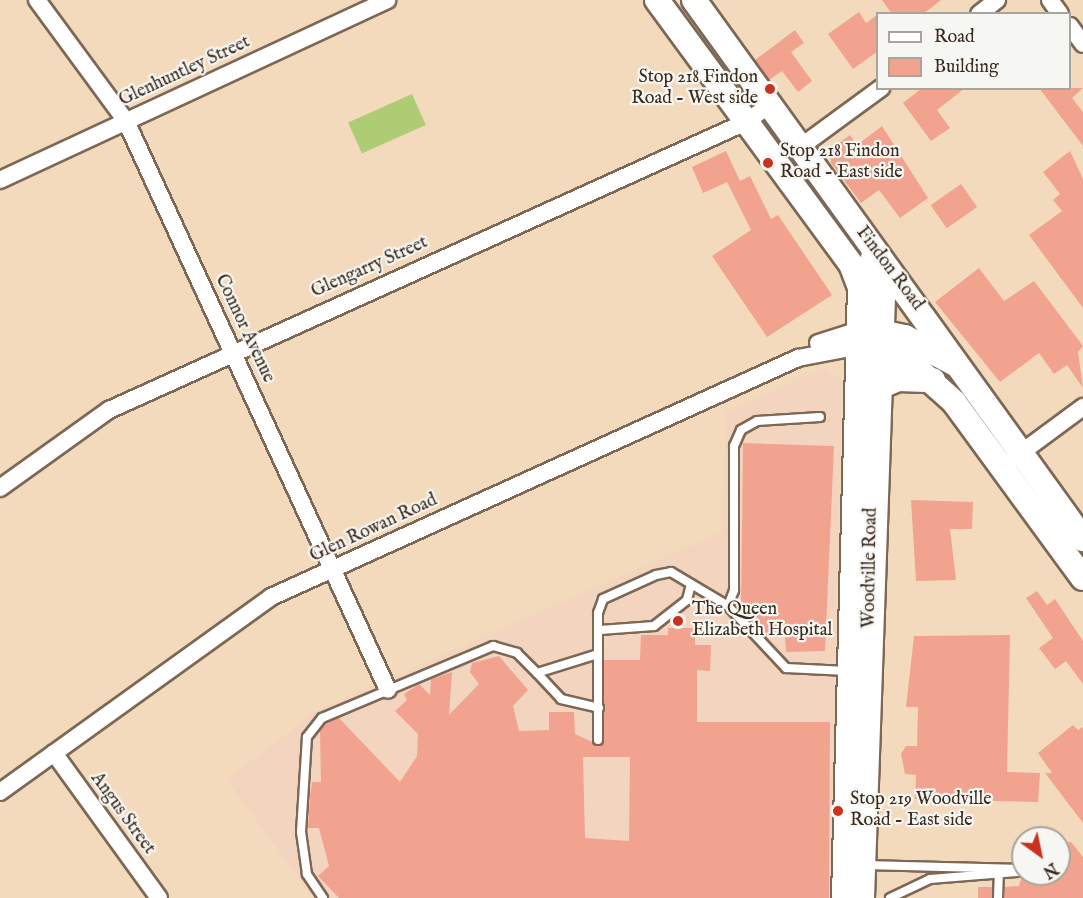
<!DOCTYPE html>
<html>
<head>
<meta charset="utf-8">
<style>
  body { margin:0 }
  #map { position:relative; width:1083px; height:898px; overflow:hidden; background:#f4dabc; font-family:"IM FELL English",serif }
  div>[style] { position:absolute }
  .built>* { inset:0; background:#f3d4bf }
  .green>* { inset:0; background:#aecc73; transform-origin:0 0 }
  .building>* { inset:0; background:#f2a38f; transform-origin:0 0 }
  .roads { filter:drop-shadow(2px 0 #7c6855) drop-shadow(-2px 0 #7c6855) drop-shadow(0 2px #7c6855) drop-shadow(0 -2px #7c6855) }
  .service>* { height:8px; margin:-4px; padding:0 4px; transform-origin:4px; border-radius:4px; background:#fff }
  .minor>* { height:16px; margin:-8px; padding:0 8px; transform-origin:8px; border-radius:8px; background:#fff }
  .secondary>* { height:24px; margin:-12px; padding:0 12px; transform-origin:12px; border-radius:12px; background:#fff }
  .dots>* { width:16px; height:16px; translate:-50% -50%; box-sizing:border-box; border:3px solid #f6f6f2; border-radius:50% }
  span { translate:-50% -50%; white-space:nowrap; text-align:center; line-height:1.15; -webkit-text-stroke:4.5px #f6f6f2; paint-order:stroke }
  .street-label { font-size:18px; color:#3b2a1e }
  .poi-label { font-size:18px; color:#3b2a1e }
  .right { translate:-100% -50%; text-align:right }
  .left { translate:0 -50%; text-align:left }
  .legend { position:absolute; left:876px; top:12px; width:195px; height:78px; box-sizing:border-box; background:#f6f6f2; border:2px solid #aba49d; margin:0; padding:8px 10px; list-style:none; font-size:18px; color:#3b2a1e }
  .legend li { display:flex; align-items:center; gap:12px; height:30px }
  .legend b { width:30px; border:2px solid #aba49d }
  .north { position:absolute; left:1011px; top:826px; width:60px; height:60px; box-sizing:border-box; background:#f6f6f2; border:2px solid #aba49d; border-radius:50%; rotate:147deg; font-size:16px; font-weight:700; line-height:24px; text-align:center; color:#3b2a1e }
  .north::after { content:''; display:block; margin:auto; width:21px; height:27px; background:#c8321e; clip-path:polygon(50% 0,100% 100%,50% 72%,0 100%) }
</style>
</head>
<body>
<div id="map">
  <div class="built">
    <i style="clip-path:polygon(824px 368px,842px 379px,830px 898px,313px 898px,227px 780px,317px 710px,722px 532px,726px 412px)"></i>
  </div>
  <div class="green">
    <i style="left:412px;top:94px;width:34px;height:70px;rotate:66deg"></i>
  </div>
  <div class="building">
    <i style="clip-path:polygon(882px 0,941px 0,923px 14px,892px 14px)"></i>
    <i style="clip-path:polygon(859px 12px,866px 23px,878px 14px,878px 51px,853px 69px,828px 34px)"></i>
    <i style="clip-path:polygon(795px 30px,804px 43px,791px 52px,812px 81px,798px 92px,782px 71px,769px 80px,755px 60px)"></i>
    <i style="clip-path:polygon(922px 88px,965px 88px,937px 110px,950px 128px,931px 141px,903px 103px)"></i>
    <i style="clip-path:polygon(1039px 88px,1083px 88px,1072px 98px,1083px 112px,1083px 146px)"></i>
    <i style="clip-path:polygon(882px 126px,928px 198px,900px 218px,879px 190px,861px 203px,831px 163px,830px 150px,850px 135px,857px 145px)"></i>
    <i style="clip-path:polygon(726px 151px,740px 181px,750px 176px,771px 219px,778px 215px,832px 295px,767px 337px,712px 256px,751px 230px,727px 182px,703px 193px,692px 167px)"></i>
    <i style="clip-path:polygon(1070px 151px,1083px 179px,1083px 308px,1029px 235px,1062px 211px,1053px 200px,1060px 194px,1043px 172px)"></i>
    <i style="left:961px;top:184px;width:28px;height:37px;rotate:55deg"></i>
    <i style="clip-path:polygon(979px 268px,1004px 301px,1034px 281px,1083px 346px,1078px 352px,1083px 388px,1067px 365px,1054px 374px,1039px 353px,1000px 382px,935px 302px)"></i>
    <i style="clip-path:polygon(743px 443px,834px 446px,825px 651px,786px 652px,785px 636px,765px 637px,741px 611px)"></i>
    <i style="clip-path:polygon(911px 500px,973px 502px,972px 529px,950px 529px,956px 580px,916px 581px)"></i>
    <i style="clip-path:polygon(1037px 591px,1047px 605px,1055px 599px,1083px 641px,1083px 684px,1066px 661px,1055px 669px,1039px 648px,1053px 638px,1026px 598px)"></i>
    <i style="clip-path:polygon(evenodd,668px 628px,695px 628px,695px 645px,711px 645px,710px 671px,697px 670px,697px 722px,830px 722px,829px 898px,339px 898px,318px 876px,329px 866px,319px 828px,308px 828px,310px 796px,312px 782px,321px 782px,320px 730px,328px 722px,339px 718px,400px 782px,417px 756px,418px 734px,395px 711px,407px 700px,404px 694px,419px 684px,430px 695px,431px 679px,452px 672px,449px 715px,479px 684px,470px 672px,472px 663px,499px 656px,528px 690px,513px 706px,519px 731px,549px 730px,549px 712px,574px 712px,575px 734px,601px 746px,604px 660px,640px 660px,641px 635px,668px 635px,668px 628px,583px 757px,630px 757px,629px 841px,585px 838px,583px 757px)"></i>
    <i style="clip-path:polygon(1010px 635px,1007px 772px,1040px 773px,1038px 802px,915px 799px,916px 775px,905px 774px,901px 754px,906px 746px,917px 746px,918px 707px,906px 707px,914px 636px)"></i>
    <i style="clip-path:polygon(1073px 725px,1078px 730px,1083px 727px,1083px 823px,1045px 773px,1052px 773px,1038px 753px)"></i>
    <i style="clip-path:polygon(1059px 842px,1071px 842px,1083px 857px,1083px 898px,1004px 898px,1005px 887px,1019px 886px,1022px 875px,1059px 874px)"></i>
    <i style="left:992px;top:887px;width:11px;height:14px;rotate:90deg"></i>
  </div>
  <div class="roads">
    <div class="service">
      <i style="left:728px;top:606px;width:17px;rotate:-69deg"></i>
      <i style="left:734px;top:590px;width:144px;rotate:-90deg"></i>
      <i style="left:734px;top:446px;width:17px;rotate:-66deg"></i>
      <i style="left:741px;top:430px;width:18px;rotate:-29deg"></i>
      <i style="left:757px;top:421px;width:63px;rotate:-3.6deg"></i>
      <i style="left:600px;top:630px;width:54px;rotate:-4.2deg"></i>
      <i style="left:654px;top:626px;width:42px;rotate:-38.2deg"></i>
      <i style="left:687px;top:600px;width:16px;rotate:-76deg"></i>
      <i style="left:598px;top:654px;width:64px;rotate:162.7deg"></i>
      <i style="left:537px;top:673px;width:35px;rotate:47deg"></i>
      <i style="left:561px;top:699px;width:39px;rotate:13deg"></i>
      <i style="left:598px;top:740px;width:127px;rotate:-90deg"></i>
      <i style="left:598px;top:613px;width:15px;rotate:-70deg"></i>
      <i style="left:603px;top:599px;width:58px;rotate:-24.4deg"></i>
      <i style="left:656px;top:575px;width:15px;rotate:-11deg"></i>
      <i style="left:671px;top:572px;width:66px;rotate:30.8deg"></i>
      <i style="left:728px;top:606px;width:85px;rotate:46.9deg"></i>
      <i style="left:786px;top:668px;width:61px;rotate:2.8deg"></i>
      <i style="left:864px;top:865px;width:159px;rotate:1.4deg"></i>
      <i style="left:323px;top:898px;width:29px;rotate:-124deg"></i>
      <i style="left:307px;top:874px;width:42px;rotate:-98.1deg"></i>
      <i style="left:301px;top:832px;width:95px;rotate:-86.4deg"></i>
      <i style="left:307px;top:737px;width:24px;rotate:-52deg"></i>
      <i style="left:322px;top:718px;width:186px;rotate:-22.8deg"></i>
      <i style="left:493px;top:646px;width:25px;rotate:16deg"></i>
      <i style="left:517px;top:653px;width:28px;rotate:45deg"></i>
      <i style="left:890px;top:898px;width:44px;rotate:-25.4deg"></i>
      <i style="left:930px;top:879px;width:87px;rotate:-4.6deg"></i>
      <i style="left:998px;top:898px;width:28px;rotate:-88deg"></i>
    </div>
    <div class="minor">
      <i style="left:37px;top:0;width:150px;rotate:53.7deg"></i>
      <i style="left:126px;top:121px;width:626px;rotate:65.28deg"></i>
      <i style="left:1050px;top:0;width:17px;rotate:54deg"></i>
      <i style="left:979px;top:14px;width:23px;rotate:-38deg"></i>
      <i style="left:1070px;top:26px;width:22px;rotate:54deg"></i>
      <i style="left:799px;top:148px;width:102px;rotate:-36.2deg"></i>
      <i style="left:0;top:180px;width:427px;rotate:-24.9deg"></i>
      <i style="left:818px;top:343px;width:46px;rotate:-17.7deg"></i>
      <i style="left:1014px;top:458px;width:86px;rotate:-36.5deg"></i>
      <i style="left:0;top:488px;width:134px;rotate:-35.6deg"></i>
      <i style="left:109px;top:410px;width:699px;rotate:-24.33deg"></i>
      <i style="left:746px;top:122px;width:27px;rotate:-36deg"></i>
      <i style="left:54px;top:753px;width:179px;rotate:54.1deg"></i>
      <i style="left:0;top:792px;width:334px;rotate:-35.7deg"></i>
      <i style="left:271px;top:597px;width:579px;rotate:-24.39deg"></i>
      <i style="left:798px;top:358px;width:64px;rotate:-10.8deg"></i>
    </div>
    <div class="secondary">
      <i style="left:657px;top:0;width:328px;rotate:53.7deg"></i>
      <i style="left:851px;top:264px;width:25px;rotate:69deg"></i>
      <i style="left:860px;top:287px;width:611px;rotate:91.5deg"></i>
      <i style="left:694px;top:0;width:665px;rotate:54.18deg"></i>
      <i style="left:866px;top:329px;width:40px;rotate:12deg"></i>
      <i style="left:905px;top:337px;width:59px;rotate:28.3deg"></i>
      <i style="left:866px;top:347px;width:49px;rotate:20.3deg"></i>
      <i style="left:912px;top:364px;width:57px;rotate:42.1deg"></i>
      <i style="left:954px;top:402px;width:218px;rotate:53.8deg"></i>
      <i style="left:877px;top:388px;width:23px;rotate:-23deg"></i>
      <i style="left:898px;top:379px;width:35px;rotate:2deg"></i>
      <i style="left:862px;top:898px;width:600px;rotate:-88deg"></i>
      <i style="left:883px;top:298px;width:42px;rotate:-103.7deg"></i>
    </div>
  </div>
  <div class="dots">
    <i style="left:770px;top:89px;background:#c8321e"></i>
    <i style="left:768px;top:163px;background:#c8321e"></i>
    <i style="left:678px;top:621px;background:#c8321e"></i>
    <i style="left:838px;top:811px;background:#c8321e"></i>
  </div>
  <div class="street-label">
    <span style="left:185px;top:72px;rotate:-25deg">Glenhuntley Street</span>
    <span style="left:370px;top:268px;rotate:-24deg">Glengarry Street</span>
    <span style="left:889px;top:269px;rotate:53deg">Findon Road</span>
    <span style="left:244px;top:329px;rotate:65deg">Connor Avenue</span>
    <span style="left:374px;top:529px;rotate:-25deg">Glen Rowan Road</span>
    <span style="left:871px;top:568px;rotate:-89deg">Woodville Road</span>
    <span style="left:122px;top:814px;rotate:54deg">Angus Street</span>
  </div>
  <div class="poi-label">
    <span class="right" style="left:758px;top:89px">Stop 218 Findon<br>Road - West side</span>
    <span class="left" style="left:780px;top:163px">Stop 218 Findon<br>Road - East side</span>
    <span class="left" style="left:692px;top:621px">The Queen<br>Elizabeth Hospital</span>
    <span class="left" style="left:850px;top:811px">Stop 219 Woodville<br>Road - East side</span>
  </div>
  <ul class="legend">
  <li><b style="height:8px;background:#fff"></b>Road</li>
  <li><b style="height:16px;background:#f2a38f"></b>Building</li>
  </ul>
  <div class="north">N</div>
</div>
</body>
</html>
